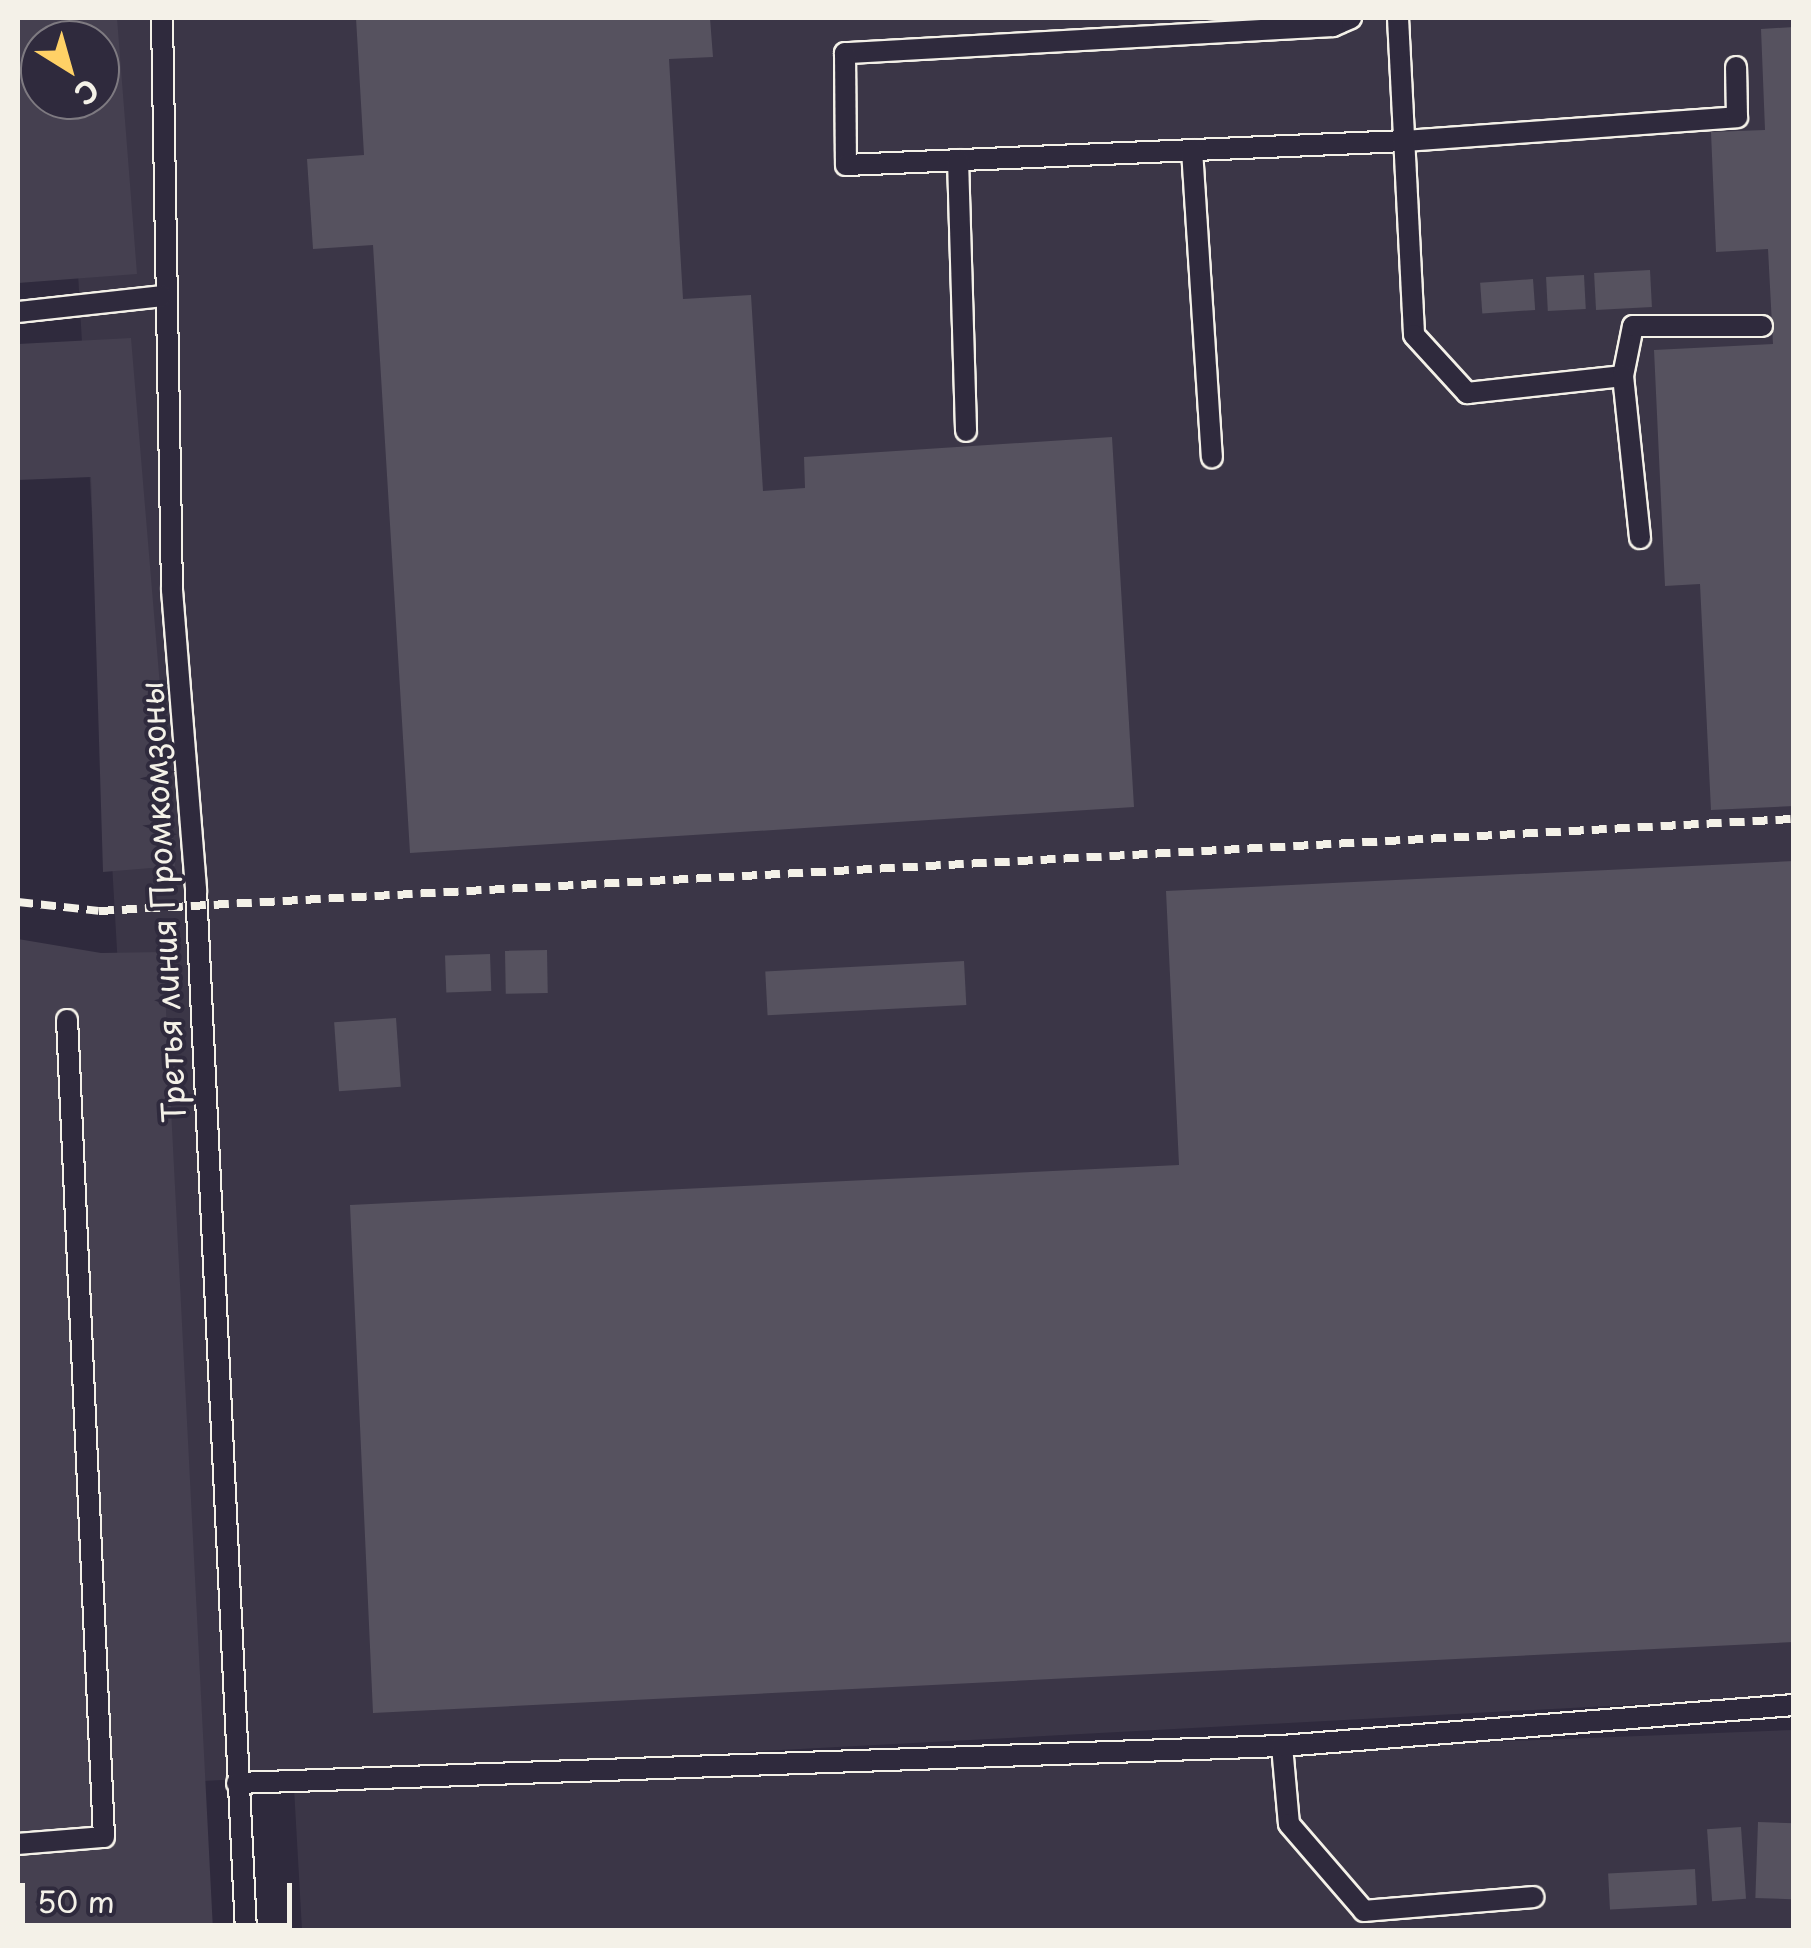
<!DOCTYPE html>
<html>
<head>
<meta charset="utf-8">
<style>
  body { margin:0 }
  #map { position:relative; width:1811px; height:1948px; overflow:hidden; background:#2f2a3d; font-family:"Playpen Sans",sans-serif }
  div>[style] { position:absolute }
  .built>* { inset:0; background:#3b3647 }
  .green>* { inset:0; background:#454050 }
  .building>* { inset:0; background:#56525f; transform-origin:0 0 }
  .roads { filter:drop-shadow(2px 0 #f4f1e8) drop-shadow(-2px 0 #f4f1e8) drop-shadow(0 2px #f4f1e8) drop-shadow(0 -2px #f4f1e8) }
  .lane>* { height:20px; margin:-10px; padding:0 10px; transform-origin:10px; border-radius:10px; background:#2f2a3d }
  .rail>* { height:8px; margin-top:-4px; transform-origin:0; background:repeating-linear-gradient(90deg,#f4f1e8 0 15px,transparent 0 23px) }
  span { translate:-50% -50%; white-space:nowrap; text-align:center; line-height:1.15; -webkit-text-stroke:8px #2f2a3d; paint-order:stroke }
  .street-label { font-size:32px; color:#f4f1e8 }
  .frame { position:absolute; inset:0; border:20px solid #f4f1e8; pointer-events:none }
  .north { position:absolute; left:20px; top:20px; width:100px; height:100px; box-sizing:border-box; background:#2f2a3d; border:2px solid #7e7a81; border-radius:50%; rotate:143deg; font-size:28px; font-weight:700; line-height:40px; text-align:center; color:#f4f1e8 }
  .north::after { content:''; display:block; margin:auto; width:35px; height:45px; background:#ffd166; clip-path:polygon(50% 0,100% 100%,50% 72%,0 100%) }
  .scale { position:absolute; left:20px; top:1883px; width:272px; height:45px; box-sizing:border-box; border:5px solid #f4f1e8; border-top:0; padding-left:12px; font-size:30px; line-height:35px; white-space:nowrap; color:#f4f1e8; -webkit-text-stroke:8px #2f2a3d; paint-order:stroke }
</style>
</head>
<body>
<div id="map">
  <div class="built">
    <i style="clip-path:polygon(63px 18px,1793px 18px,1793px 1696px,165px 1783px,68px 100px,100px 100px,100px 40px)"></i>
    <i style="clip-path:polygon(1793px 1730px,1793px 1930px,302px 1930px,294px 1788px)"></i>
  </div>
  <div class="green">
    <i style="clip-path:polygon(evenodd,18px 18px,117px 18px,137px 274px,18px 283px,18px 18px,40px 40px,100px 40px,100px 100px,40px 100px,40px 40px)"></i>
    <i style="clip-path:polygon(131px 338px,175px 866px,103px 872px,91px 477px,18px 480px,18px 344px)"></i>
    <i style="clip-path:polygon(18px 939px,101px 953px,163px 952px,213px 1930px,18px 1930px)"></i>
  </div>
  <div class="building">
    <i style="clip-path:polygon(356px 18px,710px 18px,713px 57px,669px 59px,683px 299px,751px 295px,763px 491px,805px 488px,804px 457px,1112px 437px,1134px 807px,410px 853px,373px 245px,313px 249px,307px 159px,364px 155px)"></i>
    <i style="clip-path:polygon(1794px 27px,1794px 806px,1711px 810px,1700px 584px,1665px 586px,1654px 350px,1773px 344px,1768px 249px,1716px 252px,1711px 132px,1765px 130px,1761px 29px)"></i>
    <i style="left:1650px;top:270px;width:37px;height:56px;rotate:87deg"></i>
    <i style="left:1584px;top:275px;width:34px;height:38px;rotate:87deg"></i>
    <i style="left:1533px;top:279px;width:31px;height:53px;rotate:86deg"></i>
    <i style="clip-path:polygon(1794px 861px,1794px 1642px,373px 1713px,350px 1205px,1179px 1165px,1166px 891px)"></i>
    <i style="left:547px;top:950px;width:43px;height:42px;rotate:89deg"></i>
    <i style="left:490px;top:954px;width:37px;height:45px;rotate:88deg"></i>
    <i style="left:964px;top:961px;width:44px;height:199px;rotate:87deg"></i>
    <i style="left:396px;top:1018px;width:69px;height:62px;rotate:86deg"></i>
    <i style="left:1758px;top:1822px;width:36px;height:76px;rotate:2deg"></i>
    <i style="left:1741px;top:1827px;width:72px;height:34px;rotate:86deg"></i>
    <i style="left:1695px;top:1869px;width:36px;height:87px;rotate:87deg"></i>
  </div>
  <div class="roads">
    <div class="lane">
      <i style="left:162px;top:18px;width:572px;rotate:89deg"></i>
      <i style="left:172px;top:590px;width:301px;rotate:85.4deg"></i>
      <i style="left:196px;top:890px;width:1041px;rotate:87.25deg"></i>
      <i style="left:1351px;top:18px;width:20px;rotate:156deg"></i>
      <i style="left:1333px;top:26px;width:489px;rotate:176.8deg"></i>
      <i style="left:845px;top:53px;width:112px;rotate:89.5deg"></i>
      <i style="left:846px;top:165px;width:559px;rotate:-2.46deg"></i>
      <i style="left:1404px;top:141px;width:334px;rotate:-4.1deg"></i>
      <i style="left:1737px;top:117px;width:50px;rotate:-91.1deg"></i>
      <i style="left:1398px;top:18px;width:317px;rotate:87.1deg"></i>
      <i style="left:1414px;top:335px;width:79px;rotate:47.6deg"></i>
      <i style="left:1467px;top:393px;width:157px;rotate:-6.2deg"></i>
      <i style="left:1623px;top:376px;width:51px;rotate:-78.7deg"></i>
      <i style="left:1633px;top:326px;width:129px"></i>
      <i style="left:1192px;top:150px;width:308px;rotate:86.3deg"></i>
      <i style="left:958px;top:160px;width:271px;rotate:88.3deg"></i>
      <i style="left:18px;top:312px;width:145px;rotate:-6.3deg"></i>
      <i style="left:1623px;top:376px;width:163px;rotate:84deg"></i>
      <i style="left:1282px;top:1746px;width:78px;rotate:84.9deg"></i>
      <i style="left:1289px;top:1824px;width:115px;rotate:49.2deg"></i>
      <i style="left:1364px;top:1911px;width:170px;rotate:-4.7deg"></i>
      <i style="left:237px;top:1783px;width:1046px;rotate:-2.03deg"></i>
      <i style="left:1282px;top:1746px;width:514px;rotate:-4.58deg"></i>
      <i style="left:18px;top:1844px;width:86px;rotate:-4.7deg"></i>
      <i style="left:104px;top:1837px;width:818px;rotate:-92.59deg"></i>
    </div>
  </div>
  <div class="rail">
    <i style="left:18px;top:902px;width:81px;rotate:6.3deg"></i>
    <i style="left:99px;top:911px;width:1697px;rotate:-3.11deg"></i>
  </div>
  <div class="street-label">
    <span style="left:162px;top:902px;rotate:-93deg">Третья линия Промкомзоны</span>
  </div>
  <div class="frame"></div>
  <div class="north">С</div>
  <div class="scale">50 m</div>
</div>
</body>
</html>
